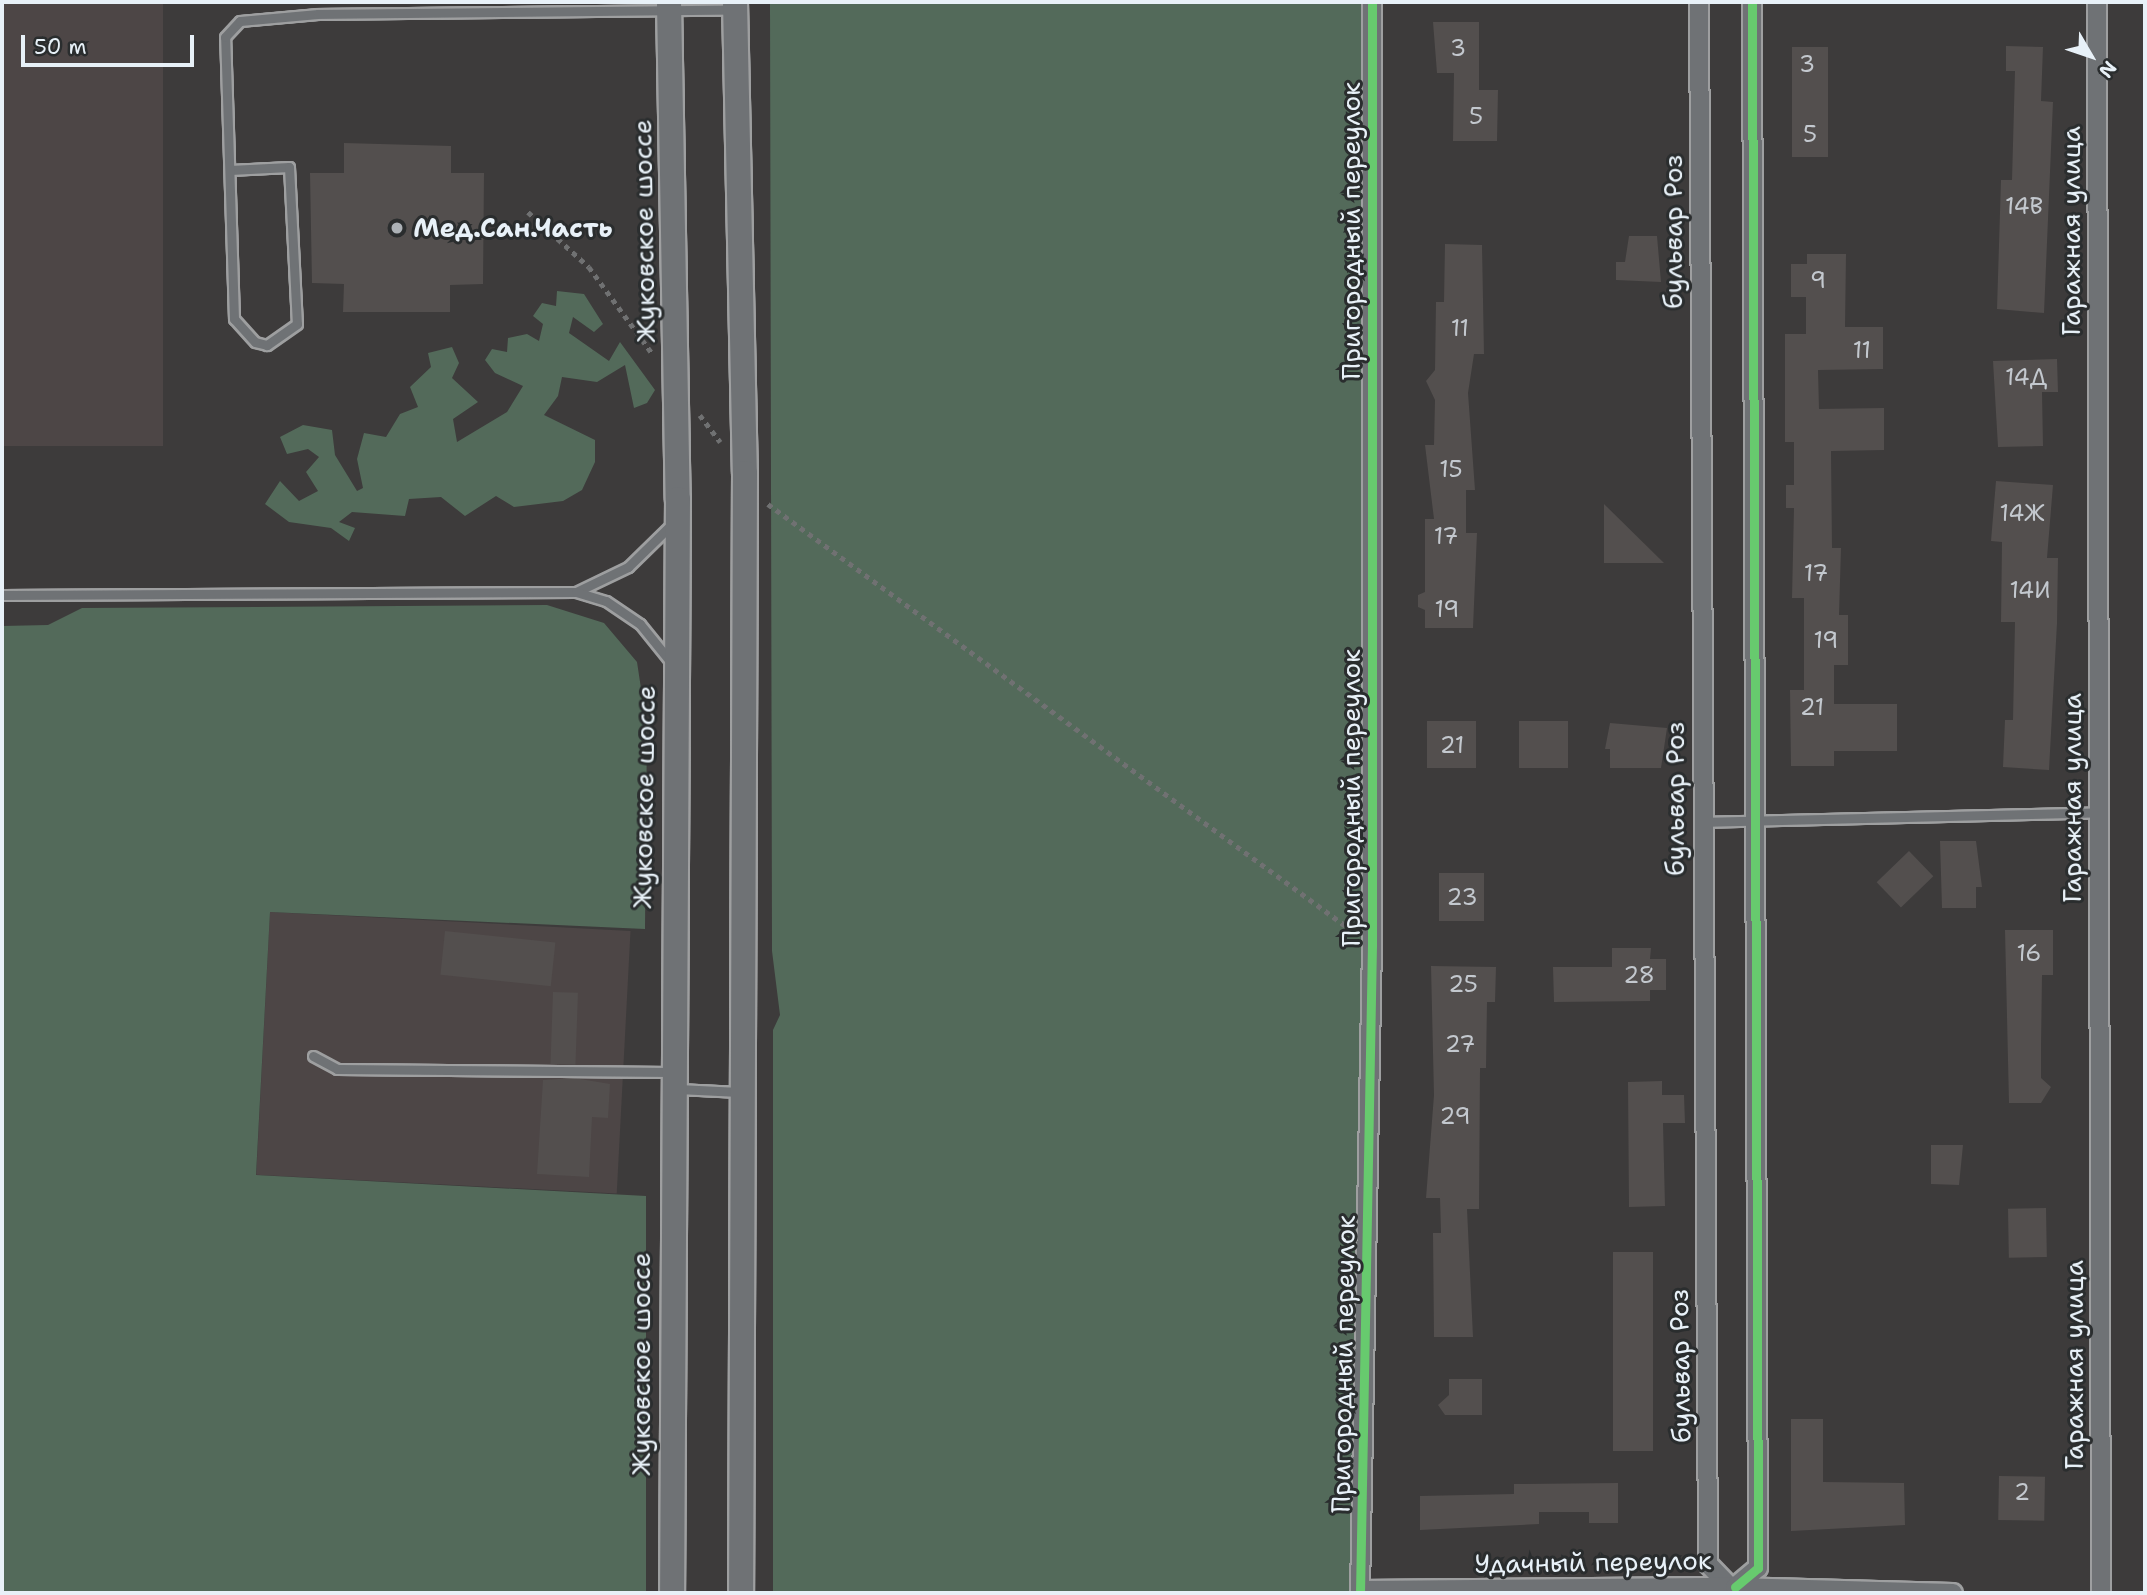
<!DOCTYPE html>
<html>
<head>
<meta charset="utf-8">
<style>
  body { margin:0 }
  #map { position:relative; width:2147px; height:1595px; overflow:hidden; background:#3d3b3b; font-family:"Shantell Sans",sans-serif }
  div>[style] { position:absolute }
  .built>* { inset:0; background:#4d4646; transform-origin:0 0 }
  .green>* { inset:0; background:#536a5a }
  .building>* { inset:0; background:#534f4e; transform-origin:0 0 }
  .path>* { height:4.5px; margin-top:-2.25px; transform-origin:0; background:repeating-linear-gradient(90deg,#707172 0 5px,transparent 0 10px) }
  .roads { filter:drop-shadow(2px 0 #9e9fa0) drop-shadow(-2px 0 #9e9fa0) drop-shadow(0 2px #9e9fa0) drop-shadow(0 -2px #9e9fa0) }
  .service>* { height:9px; margin:-4.5px; padding:0 4.5px; transform-origin:4.5px; border-radius:4.5px; background:#6f7275 }
  .minor>* { height:18px; margin:-9px; padding:0 9px; transform-origin:9px; border-radius:9px; background:#6f7275 }
  .secondary>* { height:24px; margin:-12px; padding:0 12px; transform-origin:12px; border-radius:12px; background:#6f7275 }
  .cycleway>* { height:9px; margin:-4.5px; padding:0 4.5px; transform-origin:4.5px; border-radius:4.5px; background:#67ca6e }
  .dots>* { width:19px; height:19px; translate:-50% -50%; box-sizing:border-box; border:4px solid #2a2d2e; border-radius:50% }
  span { translate:-50% -50%; white-space:nowrap; text-align:center; line-height:1.15; -webkit-text-stroke:6px #2a2d2e; paint-order:stroke }
  .number-label { font-size:23px; color:#c3c8ce }
  .number-label span { -webkit-text-stroke-width:0 }
  .poi-label { font-size:26px; color:#e8f1f8; font-weight:700 }
  .left { translate:0 -50%; text-align:left }
  .street-label { font-size:26px; color:#e8f1f8 }
  .frame { position:absolute; inset:0; border:4px solid #e8f1f8; pointer-events:none }
  .north { position:absolute; left:2056px; top:21px; width:70px; height:70px; -webkit-text-stroke:5px #2a2d2e; paint-order:stroke; rotate:129deg; font-size:19px; font-weight:700; line-height:28px; text-align:center; color:#e8f1f8 }
  .north::after { content:''; display:block; margin:auto; width:24px; height:32px; background:#e8f1f8; clip-path:polygon(50% 0,100% 100%,50% 72%,0 100%) }
  .scale { position:absolute; left:21px; top:35px; width:173px; height:32px; box-sizing:border-box; border:4px solid #e8f1f8; border-top:0; padding-left:9px; font-size:21px; line-height:24px; white-space:nowrap; color:#e8f1f8; -webkit-text-stroke:5px #2a2d2e; paint-order:stroke }
</style>
</head>
<body>
<div id="map">
  <div class="built">
    <i style="left:2px;top:2px;width:161px;height:444px"></i>
    <i style="left:270px;top:912px;width:361px;height:263px;rotate:3deg"></i>
  </div>
  <div class="green">
    <i style="clip-path:polygon(770px 2px,1366px 2px,1362px 1593px,773px 1593px,773px 1030px,780px 1015px,772px 951px)"></i>
    <i style="clip-path:polygon(557px 291px,584px 294px,603px 324px,594px 332px,573px 317px,569px 333px,609px 361px,620px 342px,655px 390px,647px 403px,634px 408px,625px 365px,597px 382px,562px 377px,558px 396px,544px 415px,595px 440px,595px 462px,582px 490px,563px 501px,514px 507px,496px 496px,465px 516px,441px 497px,409px 499px,405px 516px,352px 512px,339px 522px,355px 528px,349px 541px,331px 528px,289px 522px,265px 504px,280px 481px,299px 501px,318px 491px,306px 472px,319px 457px,308px 449px,287px 454px,280px 437px,303px 425px,332px 430px,335px 455px,357px 491px,363px 488px,357px 459px,364px 433px,386px 437px,400px 414px,418px 407px,410px 387px,431px 367px,428px 353px,452px 347px,459px 363px,452px 378px,478px 402px,453px 419px,457px 442px,507px 412px,523px 386px,495px 373px,485px 360px,492px 349px,507px 352px,508px 338px,527px 334px,539px 341px,543px 324px,533px 316px,542px 303px,556px 306px)"></i>
    <i style="clip-path:polygon(547px 605px,604px 623px,637px 662px,647px 728px,645px 929px,270px 912px,256px 1175px,646px 1196px,646px 1593px,2px 1593px,2px 626px,48px 625px,82px 608px)"></i>
  </div>
  <div class="building">
    <i style="clip-path:polygon(1433px 22px,1479px 22px,1479px 90px,1498px 90px,1497px 141px,1453px 141px,1454px 73px,1437px 73px)"></i>
    <i style="clip-path:polygon(2006px 46px,2043px 47px,2041px 101px,2053px 102px,2044px 313px,1997px 309px,2001px 180px,2012px 180px,2015px 71px,2006px 71px)"></i>
    <i style="left:1792px;top:47px;width:36px;height:110px"></i>
    <i style="clip-path:polygon(344px 143px,451px 146px,451px 173px,484px 173px,483px 284px,450px 285px,450px 312px,343px 312px,344px 284px,312px 283px,310px 173px,344px 173px)"></i>
    <i style="clip-path:polygon(1629px 236px,1657px 236px,1661px 282px,1616px 280px,1616px 262px,1625px 262px)"></i>
    <i style="clip-path:polygon(1445px 244px,1482px 245px,1484px 354px,1474px 354px,1468px 393px,1475px 490px,1466px 490px,1466px 533px,1477px 533px,1473px 628px,1425px 628px,1425px 610px,1418px 607px,1418px 595px,1425px 592px,1425px 519px,1434px 519px,1425px 445px,1434px 445px,1435px 400px,1426px 381px,1435px 370px,1436px 302px,1444px 302px)"></i>
    <i style="clip-path:polygon(1807px 254px,1846px 254px,1845px 327px,1883px 327px,1883px 369px,1818px 370px,1819px 409px,1884px 408px,1884px 450px,1831px 451px,1832px 548px,1841px 548px,1839px 615px,1848px 615px,1848px 665px,1834px 665px,1834px 704px,1897px 704px,1897px 751px,1834px 751px,1834px 766px,1791px 766px,1790px 690px,1804px 690px,1804px 598px,1792px 598px,1794px 508px,1786px 508px,1786px 485px,1794px 485px,1794px 442px,1785px 442px,1785px 334px,1806px 334px,1806px 297px,1791px 297px,1791px 264px,1807px 264px)"></i>
    <i style="clip-path:polygon(2057px 359px,2058px 392px,2042px 392px,2043px 446px,1998px 447px,1993px 361px)"></i>
    <i style="clip-path:polygon(1996px 481px,2053px 485px,2047px 558px,2058px 558px,2057px 623px,2049px 770px,2003px 767px,2005px 720px,2013px 720px,2015px 622px,2001px 622px,2002px 542px,1991px 541px)"></i>
    <i style="clip-path:polygon(1604px 504px,1664px 563px,1604px 563px)"></i>
    <i style="left:1427px;top:721px;width:49px;height:47px"></i>
    <i style="left:1519px;top:721px;width:49px;height:47px"></i>
    <i style="clip-path:polygon(1610px 723px,1667px 728px,1661px 768px,1610px 768px,1610px 749px,1605px 749px)"></i>
    <i style="clip-path:polygon(1940px 841px,1976px 841px,1982px 887px,1976px 887px,1976px 908px,1942px 908px)"></i>
    <i style="left:1909px;top:851px;width:35px;height:45px;rotate:46deg"></i>
    <i style="left:1439px;top:873px;width:45px;height:48px"></i>
    <i style="clip-path:polygon(2005px 930px,2053px 930px,2053px 975px,2042px 975px,2041px 1047px,2041px 1078px,2051px 1087px,2041px 1103px,2009px 1103px)"></i>
    <i style="left:445px;top:931px;width:111px;height:44px;rotate:6deg"></i>
    <i style="clip-path:polygon(1612px 948px,1651px 948px,1650px 959px,1666px 959px,1666px 990px,1650px 990px,1650px 1001px,1554px 1002px,1553px 967px,1612px 967px)"></i>
    <i style="clip-path:polygon(1431px 966px,1496px 967px,1495px 1002px,1487px 1002px,1486px 1068px,1480px 1068px,1479px 1209px,1467px 1209px,1473px 1337px,1434px 1337px,1433px 1233px,1441px 1233px,1440px 1198px,1426px 1198px,1434px 1095px)"></i>
    <i style="left:553px;top:992px;width:25px;height:72px;rotate:2deg"></i>
    <i style="clip-path:polygon(574px 1078px,610px 1084px,608px 1118px,592px 1117px,589px 1177px,537px 1174px,543px 1080px)"></i>
    <i style="clip-path:polygon(1662px 1081px,1662px 1095px,1684px 1095px,1685px 1123px,1663px 1123px,1665px 1206px,1629px 1207px,1628px 1082px)"></i>
    <i style="clip-path:polygon(1931px 1145px,1963px 1145px,1959px 1185px,1931px 1184px)"></i>
    <i style="left:2046px;top:1208px;width:49px;height:38px;rotate:89deg"></i>
    <i style="left:1613px;top:1252px;width:40px;height:199px"></i>
    <i style="clip-path:polygon(1449px 1379px,1482px 1379px,1482px 1415px,1445px 1415px,1438px 1405px,1449px 1395px)"></i>
    <i style="clip-path:polygon(1791px 1419px,1823px 1419px,1823px 1482px,1904px 1483px,1905px 1525px,1791px 1531px)"></i>
    <i style="left:1999px;top:1476px;width:46px;height:44px;rotate:1deg"></i>
    <i style="clip-path:polygon(1618px 1483px,1618px 1523px,1589px 1523px,1589px 1512px,1539px 1512px,1539px 1524px,1420px 1530px,1420px 1496px,1514px 1494px,1514px 1484px)"></i>
  </div>
  <div class="path">
    <i style="left:528px;top:212px;width:82px;rotate:42deg"></i>
    <i style="left:589px;top:267px;width:107px;rotate:53.8deg"></i>
    <i style="left:700px;top:415px;width:34px;rotate:53deg"></i>
    <i style="left:768px;top:504px;width:726px;rotate:36.14deg"></i>
  </div>
  <div class="roads">
    <div class="service">
      <i style="left:230px;top:170px;width:59px;rotate:-2.9deg"></i>
      <i style="left:289px;top:167px;width:157px;rotate:87.1deg"></i>
      <i style="left:297px;top:324px;width:37px;rotate:145deg"></i>
      <i style="left:267px;top:345px;width:12px;rotate:-166deg"></i>
      <i style="left:255px;top:342px;width:31px;rotate:-132deg"></i>
      <i style="left:234px;top:319px;width:282px;rotate:-91.8deg"></i>
      <i style="left:225px;top:37px;width:22px;rotate:-47deg"></i>
      <i style="left:240px;top:21px;width:78px;rotate:-5.1deg"></i>
      <i style="left:318px;top:14px;width:415px;rotate:-0.6deg"></i>
      <i style="left:576px;top:592px;width:58px;rotate:-25.7deg"></i>
      <i style="left:628px;top:567px;width:63px;rotate:-44.4deg"></i>
      <i style="left:2px;top:595px;width:574px;rotate:-0.3deg"></i>
      <i style="left:576px;top:592px;width:31px;rotate:17deg"></i>
      <i style="left:606px;top:601px;width:41px;rotate:34.1deg"></i>
      <i style="left:640px;top:624px;width:48px;rotate:51deg"></i>
      <i style="left:1703px;top:822px;width:396px;rotate:-1.4deg"></i>
      <i style="left:313px;top:1056px;width:27px;rotate:28deg"></i>
      <i style="left:337px;top:1069px;width:334px;rotate:0.5deg"></i>
      <i style="left:678px;top:1089px;width:61px;rotate:2.8deg"></i>
    </div>
    <div class="minor">
      <i style="left:1699px;top:2px;width:1562px;rotate:89.67deg"></i>
      <i style="left:1708px;top:1564px;width:32px;rotate:46deg"></i>
      <i style="left:2097px;top:2px;width:1591px;rotate:89.86deg"></i>
      <i style="left:1735px;top:1587px;width:30px;rotate:-40deg"></i>
      <i style="left:1758px;top:1568px;width:1566px;rotate:-90.22deg"></i>
      <i style="left:1360px;top:1590px;width:375px;rotate:-0.5deg"></i>
      <i style="left:1735px;top:1587px;width:218px;rotate:1.6deg"></i>
      <i style="left:1360px;top:1593px;width:648px;rotate:-88.94deg"></i>
      <i style="left:1372px;top:945px;width:943px;rotate:-90deg"></i>
    </div>
    <div class="secondary">
      <i style="left:669px;top:2px;width:497px;rotate:89deg"></i>
      <i style="left:678px;top:499px;width:1094px;rotate:90.31deg"></i>
      <i style="left:735px;top:2px;width:471px;rotate:88.8deg"></i>
      <i style="left:745px;top:473px;width:1120px;rotate:90.2deg"></i>
    </div>
  </div>
  <div class="cycleway">
    <i style="left:1735px;top:1587px;width:30px;rotate:-40deg"></i>
    <i style="left:1758px;top:1568px;width:1566px;rotate:-90.22deg"></i>
    <i style="left:1360px;top:1593px;width:648px;rotate:-88.94deg"></i>
    <i style="left:1372px;top:945px;width:943px;rotate:-90deg"></i>
  </div>
  <div class="dots">
    <i style="left:397px;top:228px;background:#acb1b6"></i>
  </div>
  <div class="number-label">
    <span style="left:1458px;top:48px">3</span>
    <span style="left:1807px;top:64px">3</span>
    <span style="left:1476px;top:116px">5</span>
    <span style="left:1810px;top:134px">5</span>
    <span style="left:2024px;top:206px">14В</span>
    <span style="left:1818px;top:280px">9</span>
    <span style="left:1460px;top:328px">11</span>
    <span style="left:1862px;top:350px">11</span>
    <span style="left:2026px;top:377px">14Д</span>
    <span style="left:1451px;top:469px">15</span>
    <span style="left:2022px;top:513px">14Ж</span>
    <span style="left:1446px;top:536px">17</span>
    <span style="left:1816px;top:573px">17</span>
    <span style="left:2030px;top:590px">14И</span>
    <span style="left:1447px;top:609px">19</span>
    <span style="left:1826px;top:640px">19</span>
    <span style="left:1812px;top:707px">21</span>
    <span style="left:1452px;top:745px">21</span>
    <span style="left:1462px;top:897px">23</span>
    <span style="left:2029px;top:953px">16</span>
    <span style="left:1639px;top:975px">28</span>
    <span style="left:1463px;top:984px">25</span>
    <span style="left:1460px;top:1044px">27</span>
    <span style="left:1455px;top:1116px">29</span>
    <span style="left:2022px;top:1492px">2</span>
  </div>
  <div class="poi-label">
    <span class="left" style="left:413px;top:228px">Мед.Сан.Часть</span>
  </div>
  <div class="street-label">
    <span style="left:644px;top:231px;rotate:-91deg">Жуковское шоссе</span>
    <span style="left:1351px;top:231px;rotate:-90deg">Пригородный переулок</span>
    <span style="left:2071px;top:231px;rotate:-90deg">Гаражная улица</span>
    <span style="left:1673px;top:232px;rotate:-90deg">бульвар Роз</span>
    <span style="left:644px;top:797px;rotate:-89deg">Жуковское шоссе</span>
    <span style="left:1351px;top:798px;rotate:-90deg">Пригородный переулок</span>
    <span style="left:2072px;top:798px;rotate:-90deg">Гаражная улица</span>
    <span style="left:1675px;top:799px;rotate:-90deg">бульвар Роз</span>
    <span style="left:641px;top:1364px;rotate:-90deg">Жуковское шоссе</span>
    <span style="left:1343px;top:1364px;rotate:-89deg">Пригородный переулок</span>
    <span style="left:2074px;top:1365px;rotate:-90deg">Гаражная улица</span>
    <span style="left:1680px;top:1366px;rotate:-91deg">бульвар Роз</span>
    <span style="left:1593px;top:1562px;rotate:-1deg">Удачный переулок</span>
  </div>
  <div class="frame"></div>
  <div class="north">N</div>
  <div class="scale">50 m</div>
</div>
</body>
</html>
